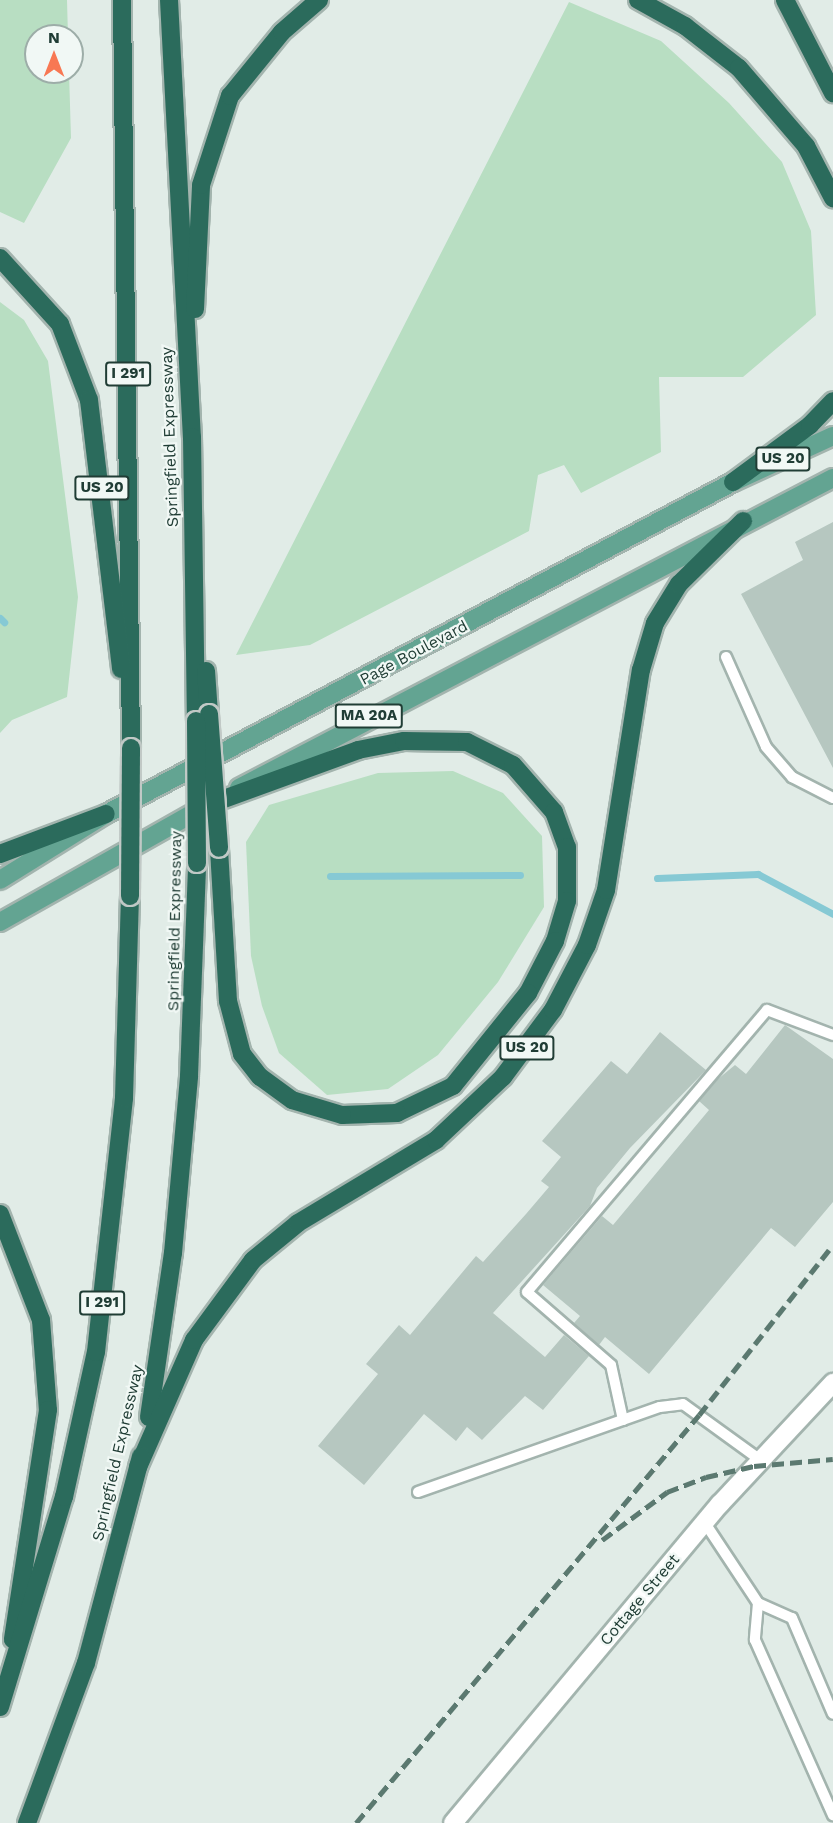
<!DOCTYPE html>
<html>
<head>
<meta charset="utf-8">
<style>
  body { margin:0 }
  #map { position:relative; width:833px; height:1823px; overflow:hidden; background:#e1ece7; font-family:"Work Sans",sans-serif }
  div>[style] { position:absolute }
  .green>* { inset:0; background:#b8dec2 }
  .stream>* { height:7px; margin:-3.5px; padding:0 3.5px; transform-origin:3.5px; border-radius:3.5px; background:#86c9d4 }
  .building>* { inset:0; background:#b6c7c0 }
  .roads { filter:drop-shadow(2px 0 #a3b4ae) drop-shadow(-2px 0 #a3b4ae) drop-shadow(0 2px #a3b4ae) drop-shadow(0 -2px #a3b4ae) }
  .lane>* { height:10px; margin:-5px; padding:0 5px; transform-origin:5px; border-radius:5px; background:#fff }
  .secondary>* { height:18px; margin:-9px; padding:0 9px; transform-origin:9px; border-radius:9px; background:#fff }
  .primary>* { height:18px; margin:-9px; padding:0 9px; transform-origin:9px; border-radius:9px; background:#63a492 }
  .highway>* { height:18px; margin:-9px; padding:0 9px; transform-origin:9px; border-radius:9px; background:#2b6b5c }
  .rail>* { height:4.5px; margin-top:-2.25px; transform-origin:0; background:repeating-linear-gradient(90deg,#5b7970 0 12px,transparent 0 18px) }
  .bridges { filter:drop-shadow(2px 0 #c1c9c6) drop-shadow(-2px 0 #c1c9c6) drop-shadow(0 2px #c1c9c6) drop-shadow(0 -2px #c1c9c6) }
  .highway-bridge>* { height:18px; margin:-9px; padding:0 9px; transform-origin:9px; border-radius:9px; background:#2b6b5c }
  span { translate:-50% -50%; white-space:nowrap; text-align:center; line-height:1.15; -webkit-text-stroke:4.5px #f1f8f5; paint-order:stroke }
  .shield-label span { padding:2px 4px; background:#f1f8f5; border:2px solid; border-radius:4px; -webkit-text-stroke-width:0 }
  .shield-label { font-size:15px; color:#203d35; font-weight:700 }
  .street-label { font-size:16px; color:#203d35 }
  .north { position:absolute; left:24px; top:24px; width:60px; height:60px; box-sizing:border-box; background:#f1f8f5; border:2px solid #9dada8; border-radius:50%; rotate:0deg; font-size:16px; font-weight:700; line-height:24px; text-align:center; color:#203d35 }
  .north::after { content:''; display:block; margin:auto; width:21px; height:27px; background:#f87853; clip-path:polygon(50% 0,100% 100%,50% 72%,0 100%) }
</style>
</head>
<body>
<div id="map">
  <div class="green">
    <i style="clip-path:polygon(0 0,67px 0,68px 36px,36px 36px,36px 72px,69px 72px,71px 138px,24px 223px,0 212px)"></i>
    <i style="clip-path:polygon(569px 2px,661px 41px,729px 103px,782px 162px,811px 231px,816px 315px,743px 377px,659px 377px,661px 452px,581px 493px,564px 465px,538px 475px,529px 531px,310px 645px,236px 655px)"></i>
    <i style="clip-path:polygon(0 302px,24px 320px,48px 361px,78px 597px,67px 697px,12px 720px,0 733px)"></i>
    <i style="clip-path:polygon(453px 771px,503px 793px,542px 836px,544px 907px,498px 982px,438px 1055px,388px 1089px,327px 1095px,279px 1053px,262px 1006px,251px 956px,246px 842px,269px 805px,378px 773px)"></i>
  </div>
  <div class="stream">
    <i style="left:0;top:618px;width:6px;rotate:45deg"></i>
    <i style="left:330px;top:876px;width:190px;rotate:-0.3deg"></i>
    <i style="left:657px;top:878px;width:101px;rotate:-2.3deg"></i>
    <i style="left:758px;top:874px;width:85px;rotate:28.1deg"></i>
  </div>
  <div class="building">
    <i style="clip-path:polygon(833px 522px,833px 768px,741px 594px,803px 560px,795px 542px)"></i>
    <i style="clip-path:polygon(785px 1025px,833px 1059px,833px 1202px,795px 1247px,771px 1228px,649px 1374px,605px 1337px,599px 1345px,574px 1323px,580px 1316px,543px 1285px,602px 1216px,613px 1225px,709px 1110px,699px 1101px,718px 1079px,735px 1065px,746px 1074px)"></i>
    <i style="clip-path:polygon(660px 1032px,706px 1070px,630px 1148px,597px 1188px,590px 1206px,493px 1313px,545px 1357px,564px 1335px,589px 1356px,543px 1410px,525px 1396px,482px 1440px,467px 1427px,456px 1441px,424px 1414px,364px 1485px,318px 1446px,378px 1374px,366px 1364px,399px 1325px,410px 1335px,476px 1256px,483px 1262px,526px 1214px,549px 1187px,541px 1181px,561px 1157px,542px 1141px,611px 1061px,627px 1074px)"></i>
  </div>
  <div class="roads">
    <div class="lane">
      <i style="left:726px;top:657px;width:98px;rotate:66deg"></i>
      <i style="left:766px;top:747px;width:40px;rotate:49deg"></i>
      <i style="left:792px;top:777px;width:46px;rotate:27.1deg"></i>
      <i style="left:623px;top:1420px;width:56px;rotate:-102.3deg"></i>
      <i style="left:611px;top:1365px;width:111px;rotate:-139deg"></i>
      <i style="left:527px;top:1292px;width:370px;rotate:-49.6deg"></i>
      <i style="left:767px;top:1010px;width:71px;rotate:20.7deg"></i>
      <i style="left:418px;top:1492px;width:256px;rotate:-19.4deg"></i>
      <i style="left:660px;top:1407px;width:23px;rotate:-7deg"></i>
      <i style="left:683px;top:1404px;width:94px;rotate:35.9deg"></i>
      <i style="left:705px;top:1523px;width:96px;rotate:56.5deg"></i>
      <i style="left:758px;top:1603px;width:37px;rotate:24deg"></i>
      <i style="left:792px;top:1618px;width:104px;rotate:66.9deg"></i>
      <i style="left:758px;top:1603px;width:37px;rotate:95deg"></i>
      <i style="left:755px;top:1640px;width:192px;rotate:66deg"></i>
    </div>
    <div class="secondary">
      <i style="left:453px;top:1823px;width:416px;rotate:-50.1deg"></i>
      <i style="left:720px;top:1504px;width:166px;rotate:-47deg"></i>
    </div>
    <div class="primary">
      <i style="left:239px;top:788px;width:670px;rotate:-27.56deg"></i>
      <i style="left:0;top:880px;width:125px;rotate:-31.9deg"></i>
      <i style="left:106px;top:814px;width:709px;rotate:-27.9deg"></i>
      <i style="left:733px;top:482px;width:110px;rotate:-24.7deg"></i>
      <i style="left:0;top:922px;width:240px;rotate:-29.4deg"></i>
    </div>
    <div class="highway">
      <i style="left:122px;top:0;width:748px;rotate:89.31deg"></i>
      <i style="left:169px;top:0;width:438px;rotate:87deg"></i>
      <i style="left:192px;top:437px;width:284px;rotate:89.2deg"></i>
      <i style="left:638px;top:0;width:54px;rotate:29deg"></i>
      <i style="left:685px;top:26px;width:68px;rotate:37.9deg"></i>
      <i style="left:739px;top:68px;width:103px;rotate:49.3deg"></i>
      <i style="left:806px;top:146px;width:59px;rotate:62.6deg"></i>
      <i style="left:785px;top:0;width:105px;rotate:62.7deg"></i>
      <i style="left:0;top:258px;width:89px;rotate:47.7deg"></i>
      <i style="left:60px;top:324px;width:81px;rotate:69.1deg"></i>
      <i style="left:89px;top:400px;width:271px;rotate:83.2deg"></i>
      <i style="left:195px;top:309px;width:124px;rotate:-87.2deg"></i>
      <i style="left:201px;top:185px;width:94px;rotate:-72deg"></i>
      <i style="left:230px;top:96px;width:82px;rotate:-50.9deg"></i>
      <i style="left:282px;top:32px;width:49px;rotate:-40.9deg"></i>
      <i style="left:733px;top:482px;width:96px;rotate:-36.5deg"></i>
      <i style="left:810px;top:425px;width:33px;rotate:-46deg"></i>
      <i style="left:206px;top:671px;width:43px;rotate:86deg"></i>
      <i style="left:210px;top:804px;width:158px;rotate:-20deg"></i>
      <i style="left:358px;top:750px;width:47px;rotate:-11.1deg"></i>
      <i style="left:404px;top:741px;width:63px;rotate:0.9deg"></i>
      <i style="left:467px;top:742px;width:51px;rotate:26.6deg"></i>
      <i style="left:513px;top:765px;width:62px;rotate:48.9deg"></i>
      <i style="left:554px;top:812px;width:37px;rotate:70deg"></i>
      <i style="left:567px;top:847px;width:54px;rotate:90deg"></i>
      <i style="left:567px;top:901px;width:42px;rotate:106.7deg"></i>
      <i style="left:555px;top:941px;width:59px;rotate:117.4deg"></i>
      <i style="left:528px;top:993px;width:119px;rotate:128.9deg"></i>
      <i style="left:453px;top:1086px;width:62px;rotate:154.3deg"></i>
      <i style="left:397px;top:1113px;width:55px;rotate:177.9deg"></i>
      <i style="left:342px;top:1115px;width:52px;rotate:-163.3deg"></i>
      <i style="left:292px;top:1100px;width:39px;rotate:-144deg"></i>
      <i style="left:260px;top:1077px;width:29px;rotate:-128deg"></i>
      <i style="left:242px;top:1054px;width:55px;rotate:-104.8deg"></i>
      <i style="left:228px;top:1001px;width:153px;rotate:-93.4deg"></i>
      <i style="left:0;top:854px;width:113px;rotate:-20.7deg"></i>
      <i style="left:0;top:1214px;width:114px;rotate:68.9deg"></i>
      <i style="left:41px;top:1320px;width:90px;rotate:85.6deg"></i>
      <i style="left:48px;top:1410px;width:232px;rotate:98.7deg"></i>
      <i style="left:149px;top:1417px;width:166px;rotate:-81.7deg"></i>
      <i style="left:173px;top:1253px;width:178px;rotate:-84.8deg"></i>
      <i style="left:189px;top:1076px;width:213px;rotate:-87.8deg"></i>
      <i style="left:138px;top:1467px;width:139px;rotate:-66.2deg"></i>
      <i style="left:194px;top:1340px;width:99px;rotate:-53.6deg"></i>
      <i style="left:253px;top:1260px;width:58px;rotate:-39.4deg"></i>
      <i style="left:298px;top:1223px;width:161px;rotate:-31deg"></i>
      <i style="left:436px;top:1140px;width:92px;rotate:-43.2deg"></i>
      <i style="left:503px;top:1077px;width:84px;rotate:-53.3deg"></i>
      <i style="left:553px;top:1010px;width:73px;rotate:-62.4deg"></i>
      <i style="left:587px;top:945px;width:58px;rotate:-70.9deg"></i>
      <i style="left:606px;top:890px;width:223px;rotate:-81deg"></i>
      <i style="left:641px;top:670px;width:49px;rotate:-73.4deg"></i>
      <i style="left:655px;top:623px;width:46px;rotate:-58.4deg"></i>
      <i style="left:679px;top:584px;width:90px;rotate:-44.5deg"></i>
      <i style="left:0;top:1707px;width:220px;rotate:-73.1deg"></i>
      <i style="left:64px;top:1497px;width:148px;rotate:-77.6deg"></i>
      <i style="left:96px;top:1352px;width:256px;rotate:-83.7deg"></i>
      <i style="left:124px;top:1098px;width:202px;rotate:-88.3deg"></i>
      <i style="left:27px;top:1823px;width:171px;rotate:-69.8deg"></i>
      <i style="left:86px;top:1663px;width:214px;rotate:-75.1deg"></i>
    </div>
  </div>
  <div class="rail">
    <i style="left:602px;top:1540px;width:81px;rotate:-36.4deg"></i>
    <i style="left:667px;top:1492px;width:42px;rotate:-21deg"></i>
    <i style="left:706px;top:1477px;width:49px;rotate:-12.9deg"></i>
    <i style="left:754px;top:1466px;width:79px;rotate:-5.1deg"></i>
    <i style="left:356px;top:1823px;width:533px;rotate:-49.95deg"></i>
    <i style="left:699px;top:1415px;width:216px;rotate:-51.8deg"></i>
  </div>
  <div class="bridges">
    <div class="highway-bridge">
      <i style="left:209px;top:714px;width:134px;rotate:85.7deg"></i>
      <i style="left:196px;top:721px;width:142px;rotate:89.6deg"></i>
      <i style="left:130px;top:896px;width:148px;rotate:-89.6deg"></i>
    </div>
  </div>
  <div class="shield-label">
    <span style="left:128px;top:374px">I 291</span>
    <span style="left:783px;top:459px">US 20</span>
    <span style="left:102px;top:488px">US 20</span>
    <span style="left:369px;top:716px">MA 20A</span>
    <span style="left:527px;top:1048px">US 20</span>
    <span style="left:102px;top:1303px">I 291</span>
  </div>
  <div class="street-label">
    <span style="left:170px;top:437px;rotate:-92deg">Springfield Expressway</span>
    <span style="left:414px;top:653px;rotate:-28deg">Page Boulevard</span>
    <span style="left:175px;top:921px;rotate:-89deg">Springfield Expressway</span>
    <span style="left:118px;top:1453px;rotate:-77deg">Springfield Expressway</span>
    <span style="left:640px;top:1600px;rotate:-50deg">Cottage Street</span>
  </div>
  <div class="north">N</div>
</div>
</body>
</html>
